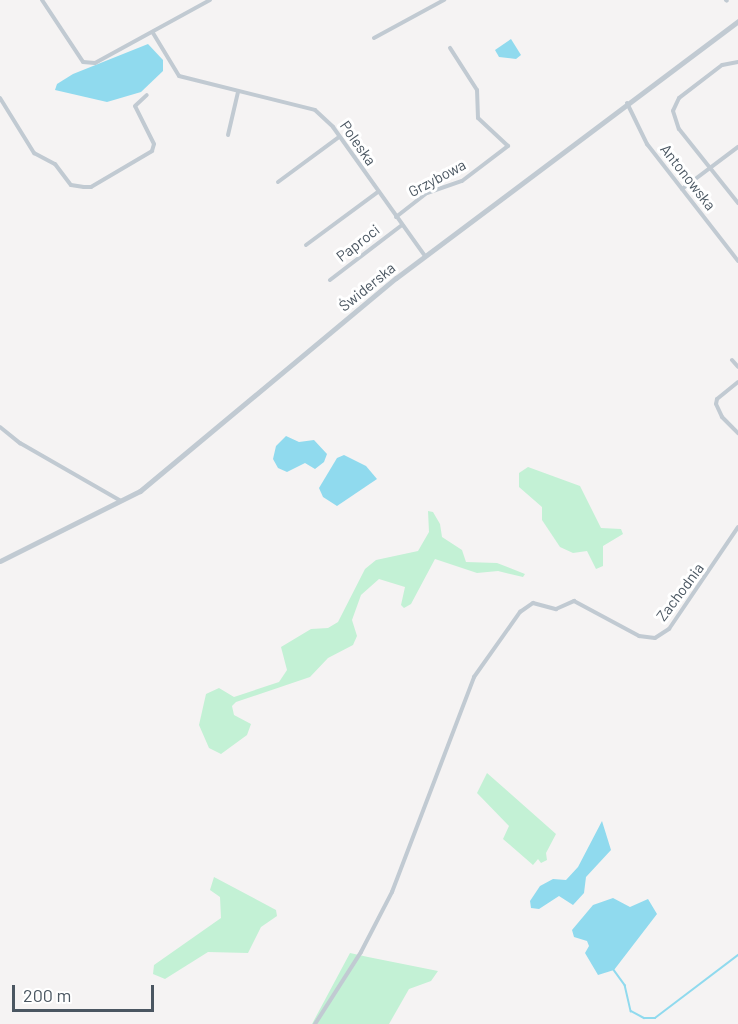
<!DOCTYPE html>
<html>
<head>
<meta charset="utf-8">
<style>
  body { margin:0 }
  #map { position:relative; width:738px; height:1024px; overflow:hidden; background:#f5f3f3; font-family:Barlow,sans-serif }
  div>[style] { position:absolute }
  .green>* { inset:0; background:#c3f1d5 }
  .water>* { inset:0; background:#90daee }
  .stream>* { height:1.5px; margin:-0.75px; padding:0 0.75px; transform-origin:0.75px; border-radius:0.75px; background:#90daee }
  .minor>* { height:4px; margin:-2px; padding:0 2px; transform-origin:2px; border-radius:2px; background:#c1cad2 }
  .tertiary>* { height:5px; margin:-2.5px; padding:0 2.5px; transform-origin:2.5px; border-radius:2.5px; background:#c1cad2 }
  span { translate:-50% -50%; white-space:nowrap; text-align:center; line-height:1.15; -webkit-text-stroke:6px #fff; paint-order:stroke }
  .street-label { font-size:15px; color:#4a5661 }
  .scale { position:absolute; left:12px; top:985px; width:142px; height:27px; box-sizing:border-box; border:3px solid #4a5661; border-top:0; padding-left:8px; font-size:18px; line-height:21px; white-space:nowrap; color:#4a5661; -webkit-text-stroke:4px #fff; paint-order:stroke }
</style>
</head>
<body>
<div id="map">
  <div class="green">
    <i style="clip-path:polygon(528px 467px,580px 486px,601px 528px,621px 529px,623px 534px,603px 546px,603px 566px,596px 569px,587px 551px,573px 553px,560px 547px,542px 520px,542px 507px,519px 487px,519px 473px)"></i>
    <i style="clip-path:polygon(428px 511px,433px 512px,440px 524px,442px 537px,462px 550px,466px 562px,497px 563px,525px 574px,523px 577px,498px 571px,477px 573px,435px 559px,411px 604px,404px 608px,401px 605px,405px 587px,379px 579px,361px 595px,352px 620px,357px 636px,353px 645px,328px 658px,310px 677px,236px 702px,232px 706px,234px 715px,251px 724px,247px 735px,221px 754px,209px 748px,199px 725px,206px 694px,219px 688px,234px 697px,279px 682px,287px 670px,281px 647px,311px 629px,328px 628px,338px 622px,365px 569px,376px 560px,418px 551px,429px 532px)"></i>
    <i style="clip-path:polygon(487px 773px,556px 834px,546px 853px,547px 860px,541px 863px,538px 859px,533px 865px,503px 839px,509px 826px,477px 793px)"></i>
    <i style="clip-path:polygon(214px 877px,276px 910px,277px 916px,261px 927px,248px 953px,208px 952px,165px 979px,153px 974px,154px 965px,221px 918px,220px 897px,210px 890px)"></i>
    <i style="clip-path:polygon(350px 953px,368px 957px,438px 971px,431px 981px,409px 989px,389px 1024px,312px 1024px)"></i>
  </div>
  <div class="water">
    <i style="clip-path:polygon(511px 39px,521px 55px,516px 59px,499px 57px,495px 50px)"></i>
    <i style="clip-path:polygon(148px 44px,163px 60px,163px 71px,141px 92px,107px 102px,55px 90px,57px 84px,73px 74px)"></i>
    <i style="clip-path:polygon(286px 436px,299px 442px,314px 440px,327px 454px,324px 462px,315px 469px,305px 463px,287px 472px,278px 468px,273px 459px,276px 446px)"></i>
    <i style="clip-path:polygon(344px 455px,366px 466px,377px 479px,337px 506px,323px 497px,319px 488px,337px 458px)"></i>
    <i style="clip-path:polygon(602px 821px,611px 850px,586px 877px,584px 893px,573px 905px,559px 896px,539px 909px,531px 908px,530px 901px,540px 886px,553px 879px,566px 880px,578px 867px)"></i>
    <i style="clip-path:polygon(613px 898px,630px 907px,648px 899px,657px 914px,614px 970px,598px 975px,585px 953px,589px 946px,587px 941px,574px 937px,572px 930px,593px 905px)"></i>
  </div>
  <div class="stream">
    <i style="left:614px;top:970px;width:19px;rotate:54deg"></i>
    <i style="left:625px;top:985px;width:27px;rotate:77deg"></i>
    <i style="left:631px;top:1011px;width:15px;rotate:28deg"></i>
    <i style="left:644px;top:1018px;width:11px"></i>
    <i style="left:655px;top:1018px;width:104px;rotate:-37.2deg"></i>
  </div>
  <div class="minor">
    <i style="left:42px;top:0;width:74px;rotate:56.5deg"></i>
    <i style="left:83px;top:62px;width:12px;rotate:5deg"></i>
    <i style="left:95px;top:63px;width:131px;rotate:-28.7deg"></i>
    <i style="left:726px;top:0;width:1px;rotate:45deg"></i>
    <i style="left:153px;top:33px;width:50px;rotate:58.8deg"></i>
    <i style="left:179px;top:76px;width:140px;rotate:14deg"></i>
    <i style="left:315px;top:110px;width:25px;rotate:43deg"></i>
    <i style="left:333px;top:127px;width:158px;rotate:54.5deg"></i>
    <i style="left:374px;top:38px;width:80px;rotate:-28.5deg"></i>
    <i style="left:738px;top:62px;width:16px;rotate:169deg"></i>
    <i style="left:722px;top:65px;width:54px;rotate:142.5deg"></i>
    <i style="left:679px;top:98px;width:14px;rotate:115deg"></i>
    <i style="left:673px;top:111px;width:19px;rotate:72deg"></i>
    <i style="left:679px;top:129px;width:95px;rotate:51.4deg"></i>
    <i style="left:0;top:98px;width:65px;rotate:58.3deg"></i>
    <i style="left:34px;top:153px;width:24px;rotate:28deg"></i>
    <i style="left:55px;top:164px;width:26px;rotate:53deg"></i>
    <i style="left:71px;top:185px;width:13px;rotate:9deg"></i>
    <i style="left:84px;top:187px;width:7px"></i>
    <i style="left:91px;top:187px;width:71px;rotate:-30.5deg"></i>
    <i style="left:152px;top:151px;width:7px;rotate:-74deg"></i>
    <i style="left:154px;top:144px;width:42px;rotate:-116.6deg"></i>
    <i style="left:135px;top:106px;width:16px;rotate:-43deg"></i>
    <i style="left:627px;top:103px;width:46px;rotate:64deg"></i>
    <i style="left:647px;top:144px;width:148px;rotate:52.1deg"></i>
    <i style="left:228px;top:135px;width:44px;rotate:-76.9deg"></i>
    <i style="left:278px;top:182px;width:76px;rotate:-36.4deg"></i>
    <i style="left:682px;top:189px;width:70px;rotate:-36.9deg"></i>
    <i style="left:396px;top:217px;width:39px;rotate:-38deg"></i>
    <i style="left:427px;top:193px;width:37px;rotate:-19deg"></i>
    <i style="left:462px;top:181px;width:58px;rotate:-37.3deg"></i>
    <i style="left:508px;top:146px;width:41px;rotate:-137deg"></i>
    <i style="left:478px;top:118px;width:28px;rotate:-92deg"></i>
    <i style="left:477px;top:90px;width:50px;rotate:-122.7deg"></i>
    <i style="left:306px;top:245px;width:89px;rotate:-36.4deg"></i>
    <i style="left:330px;top:280px;width:91px;rotate:-37.4deg"></i>
    <i style="left:732px;top:360px;width:9px;rotate:49deg"></i>
    <i style="left:738px;top:382px;width:27px;rotate:141deg"></i>
    <i style="left:717px;top:399px;width:5px;rotate:101deg"></i>
    <i style="left:716px;top:404px;width:14px;rotate:65deg"></i>
    <i style="left:722px;top:417px;width:23px;rotate:45deg"></i>
    <i style="left:0;top:427px;width:26px;rotate:39deg"></i>
    <i style="left:20px;top:443px;width:116px;rotate:29.9deg"></i>
    <i style="left:315px;top:1024px;width:85px;rotate:-57.4deg"></i>
    <i style="left:361px;top:952px;width:68px;rotate:-62.7deg"></i>
    <i style="left:392px;top:892px;width:230px;rotate:-69.1deg"></i>
    <i style="left:474px;top:677px;width:80px;rotate:-54.7deg"></i>
    <i style="left:520px;top:612px;width:16px;rotate:-35deg"></i>
    <i style="left:533px;top:603px;width:24px;rotate:15deg"></i>
    <i style="left:556px;top:609px;width:20px;rotate:-24deg"></i>
    <i style="left:574px;top:601px;width:74px;rotate:28.3deg"></i>
    <i style="left:639px;top:636px;width:16px;rotate:7deg"></i>
    <i style="left:655px;top:638px;width:17px;rotate:-33deg"></i>
    <i style="left:669px;top:629px;width:123px;rotate:-55.9deg"></i>
  </div>
  <div class="tertiary">
    <i style="left:0;top:561px;width:157px;rotate:-26.6deg"></i>
    <i style="left:140px;top:491px;width:333px;rotate:-39.8deg"></i>
    <i style="left:396px;top:278px;width:428px;rotate:-36.9deg"></i>
  </div>
  <div class="street-label">
    <span style="left:358px;top:143px;rotate:55deg">Poleska</span>
    <span style="left:688px;top:177px;rotate:52deg">Antonowska</span>
    <span style="left:437px;top:178px;rotate:-28deg">Grzybowa</span>
    <span style="left:358px;top:243px;rotate:-38deg">Paproci</span>
    <span style="left:367px;top:287px;rotate:-39deg">Świderska</span>
    <span style="left:680px;top:592px;rotate:-53deg">Zachodnia</span>
  </div>
  <div class="scale">200 m</div>
</div>
</body>
</html>
